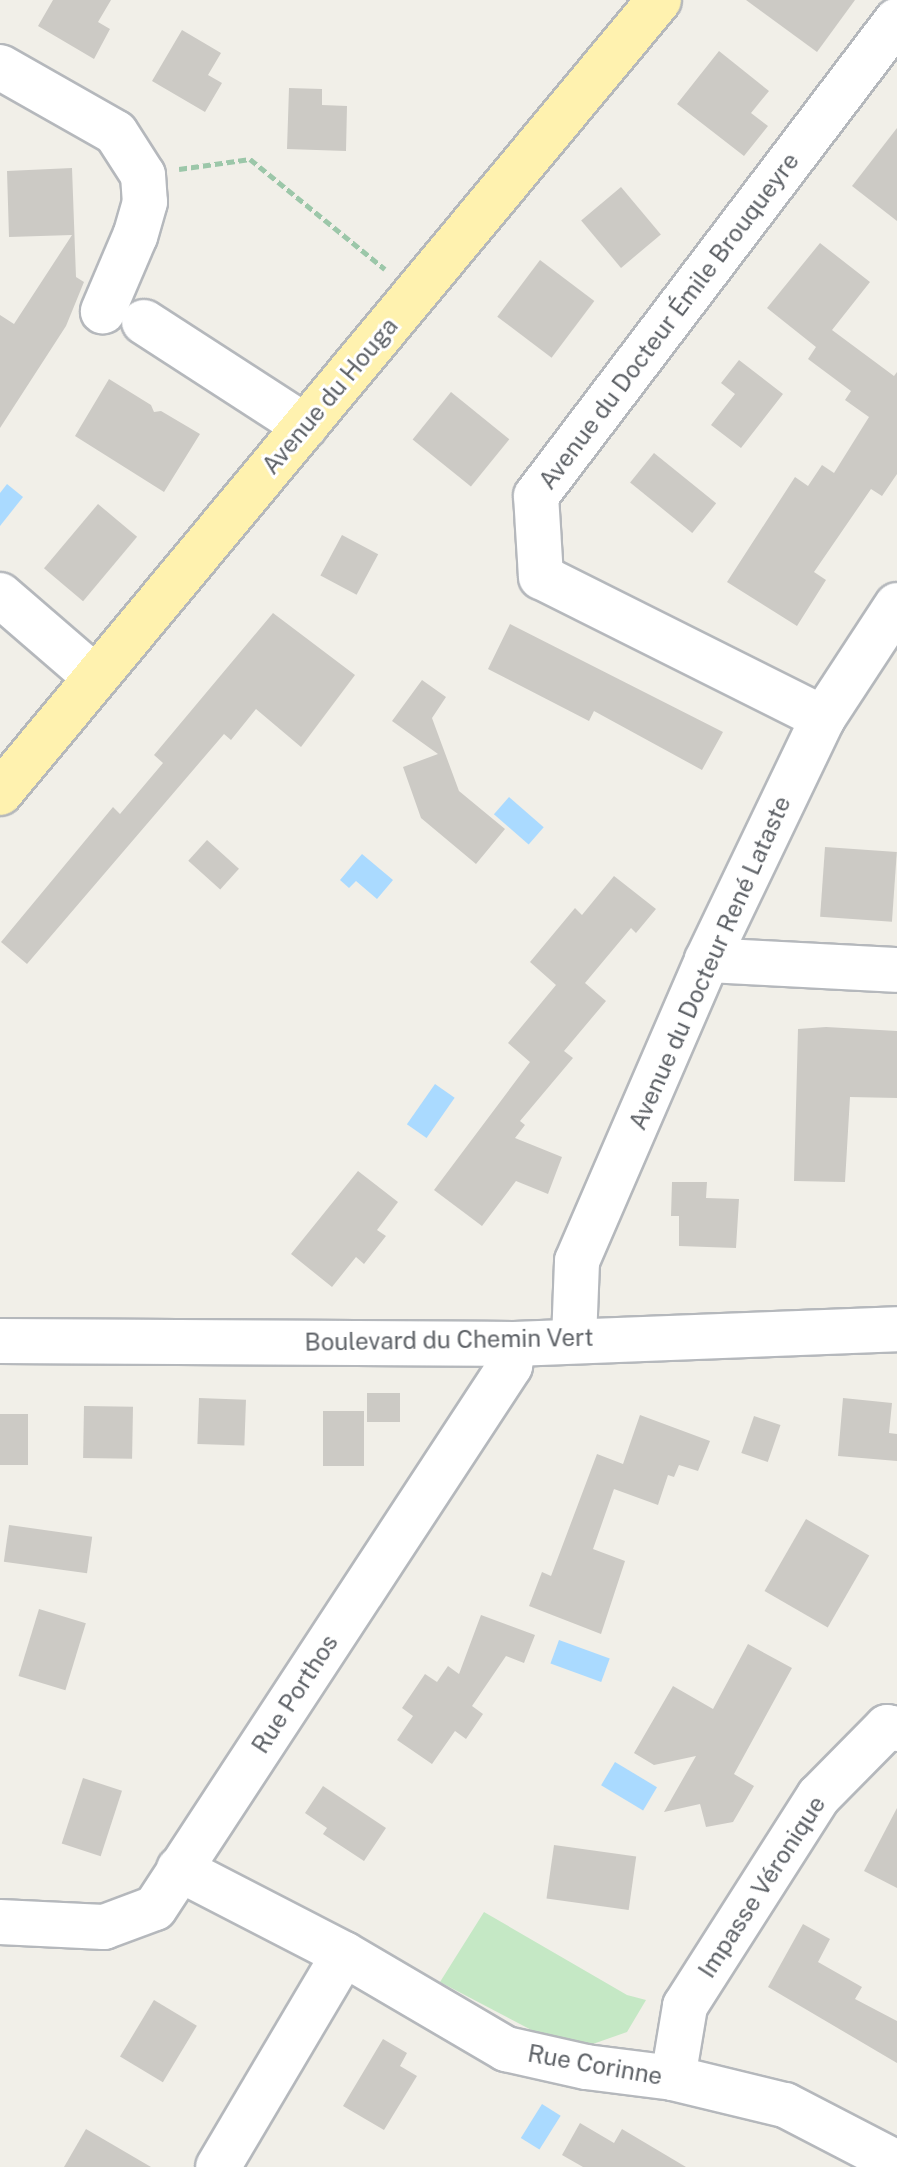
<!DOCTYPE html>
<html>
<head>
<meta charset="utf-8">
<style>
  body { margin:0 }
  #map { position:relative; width:897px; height:2167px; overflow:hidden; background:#f1efe8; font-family:"Public Sans",sans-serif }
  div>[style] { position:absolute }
  .green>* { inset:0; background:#c5e8c5 }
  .water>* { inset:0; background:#aadaff; transform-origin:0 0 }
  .building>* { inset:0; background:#cccac5; transform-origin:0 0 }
  .path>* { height:5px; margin-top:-2.5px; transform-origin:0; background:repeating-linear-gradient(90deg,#9cc7a9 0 8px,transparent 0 12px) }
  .roads { filter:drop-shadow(2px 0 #b5b8bc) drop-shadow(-2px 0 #b5b8bc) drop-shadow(0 2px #b5b8bc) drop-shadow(0 -2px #b5b8bc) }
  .minor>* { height:44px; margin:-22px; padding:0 22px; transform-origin:22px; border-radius:22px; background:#fff }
  .major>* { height:44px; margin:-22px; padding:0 22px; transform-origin:22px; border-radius:22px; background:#fff2af }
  span { translate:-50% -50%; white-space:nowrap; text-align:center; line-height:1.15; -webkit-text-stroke:6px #fff; paint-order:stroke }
  .street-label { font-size:24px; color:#5f6368 }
</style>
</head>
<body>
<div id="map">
  <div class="green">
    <i style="clip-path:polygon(484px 1912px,627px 1995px,646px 2000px,627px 2032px,590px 2045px,541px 2035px,440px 1982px)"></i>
  </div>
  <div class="water">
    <i style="clip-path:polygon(7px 484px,23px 497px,0 526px,0 493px)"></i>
    <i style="left:509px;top:797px;width:46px;height:23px;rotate:41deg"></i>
    <i style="clip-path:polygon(362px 854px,393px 880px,377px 899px,356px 881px,349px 888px,340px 880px)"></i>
    <i style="left:435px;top:1084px;width:24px;height:49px;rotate:35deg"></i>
    <i style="left:559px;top:1640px;width:54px;height:25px;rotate:20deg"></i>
    <i style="left:615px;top:1762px;width:49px;height:27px;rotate:31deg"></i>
    <i style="left:542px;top:2104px;width:22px;height:40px;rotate:32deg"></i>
  </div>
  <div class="building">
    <i style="clip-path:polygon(53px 0,111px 0,98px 22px,110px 29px,94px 59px,38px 26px)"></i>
    <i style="clip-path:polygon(746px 0,855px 0,817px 52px)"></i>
    <i style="clip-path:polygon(182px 30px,221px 53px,208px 75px,222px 83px,205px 112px,152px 81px)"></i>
    <i style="clip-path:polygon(719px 51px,769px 91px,751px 113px,768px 126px,744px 156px,677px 104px)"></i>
    <i style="clip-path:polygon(289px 88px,322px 89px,322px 105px,347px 106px,346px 151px,287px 149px)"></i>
    <i style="clip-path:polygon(897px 128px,897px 221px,852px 186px)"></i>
    <i style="clip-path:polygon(72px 168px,76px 277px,84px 282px,66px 326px,0 428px,0 315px,14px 324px,72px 235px,9px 237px,7px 171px)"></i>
    <i style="left:621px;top:187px;width:62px;height:52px;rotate:50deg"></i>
    <i style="clip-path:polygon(820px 243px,870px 282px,832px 330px,894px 376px,897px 372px,897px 474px,882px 496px,871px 489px,814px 572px,826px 580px,797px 626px,727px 582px,795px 477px,808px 486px,822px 465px,834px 473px,869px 417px,845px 400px,851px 391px,808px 359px,816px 347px,767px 308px)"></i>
    <i style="left:540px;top:260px;width:68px;height:71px;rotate:37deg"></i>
    <i style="clip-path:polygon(739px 360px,783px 394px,741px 448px,711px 425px,735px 394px,721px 383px)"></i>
    <i style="clip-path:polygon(109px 379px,151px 405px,154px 412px,161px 411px,200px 434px,164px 492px,75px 436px)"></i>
    <i style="left:451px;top:392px;width:75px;height:61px;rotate:39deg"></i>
    <i style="left:654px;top:453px;width:80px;height:38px;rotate:39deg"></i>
    <i style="left:98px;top:504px;width:51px;height:84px;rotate:40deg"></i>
    <i style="left:342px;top:535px;width:41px;height:46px;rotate:28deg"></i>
    <i style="clip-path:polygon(273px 613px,355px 675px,301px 747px,256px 709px,231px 740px,224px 734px,27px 964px,1px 942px,113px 807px,120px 814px,163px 763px,154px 755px)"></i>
    <i style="clip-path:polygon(510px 624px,723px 732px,702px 770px,594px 711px,589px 721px,488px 669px)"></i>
    <i style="clip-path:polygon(422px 680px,446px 697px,432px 718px,459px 791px,505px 829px,476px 864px,421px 818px,403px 767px,438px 754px,392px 721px)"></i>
    <i style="left:207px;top:840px;width:43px;height:28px;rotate:42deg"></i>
    <i style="left:825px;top:847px;width:72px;height:70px;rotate:4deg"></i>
    <i style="clip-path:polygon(614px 876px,656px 909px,636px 933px,631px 928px,585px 983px,606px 1001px,564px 1051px,573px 1058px,520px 1121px,525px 1125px,515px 1138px,562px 1157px,548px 1194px,516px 1181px,482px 1226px,434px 1190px,530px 1062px,508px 1043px,556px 985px,530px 962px,575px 908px,582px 915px)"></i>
    <i style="clip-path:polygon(826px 1027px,897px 1031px,897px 1098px,850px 1097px,845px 1182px,794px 1181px,798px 1029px)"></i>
    <i style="clip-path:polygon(358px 1171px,398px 1202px,377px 1230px,386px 1236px,364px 1264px,356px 1257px,332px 1287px,291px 1254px)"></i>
    <i style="clip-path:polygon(672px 1182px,707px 1182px,706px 1198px,739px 1199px,736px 1248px,679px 1246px,679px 1216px,671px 1216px)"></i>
    <i style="left:367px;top:1393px;width:33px;height:29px"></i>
    <i style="left:199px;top:1398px;width:47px;height:46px;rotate:2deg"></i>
    <i style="clip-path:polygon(843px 1398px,892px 1403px,889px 1433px,897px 1434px,897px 1461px,838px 1456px)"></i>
    <i style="left:84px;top:1406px;width:49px;height:52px;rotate:1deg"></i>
    <i style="left:323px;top:1411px;width:41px;height:55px"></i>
    <i style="left:0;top:1414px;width:28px;height:51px"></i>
    <i style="clip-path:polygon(640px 1415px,710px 1441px,698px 1471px,679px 1465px,674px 1477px,668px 1475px,658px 1505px,614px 1489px,593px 1549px,625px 1561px,601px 1634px,529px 1606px,542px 1572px,551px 1576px,597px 1454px,623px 1464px)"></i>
    <i style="left:754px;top:1416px;width:28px;height:39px;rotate:19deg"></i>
    <i style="left:806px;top:1519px;width:73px;height:83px;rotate:30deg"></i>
    <i style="left:9px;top:1525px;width:84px;height:37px;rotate:8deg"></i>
    <i style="left:39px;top:1609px;width:49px;height:70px;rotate:17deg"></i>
    <i style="clip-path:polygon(481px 1615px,535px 1635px,524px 1663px,506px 1656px,472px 1706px,483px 1714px,466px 1739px,455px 1731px,432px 1764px,397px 1740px,413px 1716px,402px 1708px,425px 1674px,437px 1682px,448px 1666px,459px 1674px)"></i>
    <i style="clip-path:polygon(748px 1644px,792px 1668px,734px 1774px,754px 1786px,733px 1822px,706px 1827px,700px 1804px,664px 1812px,696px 1756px,654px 1765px,634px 1753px,673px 1686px,713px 1709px)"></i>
    <i style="left:83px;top:1778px;width:41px;height:69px;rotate:18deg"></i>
    <i style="clip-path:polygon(323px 1786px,386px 1828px,364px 1861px,323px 1834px,327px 1828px,305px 1813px)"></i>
    <i style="clip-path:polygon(897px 1808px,897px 1888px,864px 1871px)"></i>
    <i style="left:554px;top:1845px;width:83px;height:54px;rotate:8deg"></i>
    <i style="clip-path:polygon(803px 1924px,830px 1939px,818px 1962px,862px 1987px,855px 1999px,897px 2021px,897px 2063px,768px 1987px)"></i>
    <i style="left:154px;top:2000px;width:50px;height:66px;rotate:31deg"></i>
    <i style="clip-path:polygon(383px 2039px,407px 2053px,400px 2066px,417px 2076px,384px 2130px,343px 2106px)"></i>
    <i style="clip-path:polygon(580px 2123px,614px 2143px,622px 2129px,686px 2167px,583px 2167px,562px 2155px)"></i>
    <i style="clip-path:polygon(86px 2129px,151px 2167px,64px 2167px)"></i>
  </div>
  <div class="path">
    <i style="left:179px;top:169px;width:72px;rotate:-8deg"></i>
    <i style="left:250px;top:159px;width:174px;rotate:39.2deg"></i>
  </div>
  <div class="roads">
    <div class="minor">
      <i style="left:0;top:67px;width:133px;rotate:29.6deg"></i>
      <i style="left:116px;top:133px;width:50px;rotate:57.3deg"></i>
      <i style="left:143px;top:175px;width:27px;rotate:86deg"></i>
      <i style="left:145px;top:202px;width:35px;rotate:106deg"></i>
      <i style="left:135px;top:236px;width:82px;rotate:113.1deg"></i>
      <i style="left:144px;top:322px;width:192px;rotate:32.9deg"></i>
      <i style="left:0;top:595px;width:125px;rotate:40.8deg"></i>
      <i style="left:823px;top:718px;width:315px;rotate:-153.4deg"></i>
      <i style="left:541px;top:577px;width:81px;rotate:-93.5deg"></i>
      <i style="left:536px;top:496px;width:597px;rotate:-52.82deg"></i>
      <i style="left:707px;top:960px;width:190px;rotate:3deg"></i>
      <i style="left:574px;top:1340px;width:79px;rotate:-87.8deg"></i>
      <i style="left:577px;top:1261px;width:328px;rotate:-66.6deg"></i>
      <i style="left:707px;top:960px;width:268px;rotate:-64.4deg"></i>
      <i style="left:823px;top:718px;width:135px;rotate:-56.8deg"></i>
      <i style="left:0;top:1341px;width:514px;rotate:0.33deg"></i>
      <i style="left:514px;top:1344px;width:383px;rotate:-2.2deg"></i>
      <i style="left:179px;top:1869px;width:186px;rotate:27.3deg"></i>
      <i style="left:344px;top:1954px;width:188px;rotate:30.4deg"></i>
      <i style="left:506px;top:2049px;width:82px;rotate:12.7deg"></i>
      <i style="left:586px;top:2067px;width:88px;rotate:7.2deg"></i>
      <i style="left:673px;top:2078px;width:115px;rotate:13.6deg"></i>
      <i style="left:785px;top:2105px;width:126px;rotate:27.4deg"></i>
      <i style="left:0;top:1922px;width:104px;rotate:2.8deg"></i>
      <i style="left:104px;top:1927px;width:54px;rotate:-20.4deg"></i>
      <i style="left:155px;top:1908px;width:648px;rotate:-56.78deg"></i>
      <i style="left:510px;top:1366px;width:22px;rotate:-80deg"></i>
      <i style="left:673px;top:2078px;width:73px;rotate:-80.5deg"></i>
      <i style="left:685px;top:2006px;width:249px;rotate:-57.5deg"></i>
      <i style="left:819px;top:1796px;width:97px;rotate:-45.4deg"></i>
      <i style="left:887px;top:1727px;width:10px;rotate:11deg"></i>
      <i style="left:218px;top:2167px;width:247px;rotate:-59.4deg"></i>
    </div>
    <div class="major">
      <i style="left:0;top:793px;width:1031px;rotate:-50.27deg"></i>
    </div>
  </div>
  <div class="street-label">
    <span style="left:669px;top:321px;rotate:-53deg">Avenue du Docteur Émile Brouqueyre</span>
    <span style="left:330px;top:396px;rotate:-50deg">Avenue du Houga</span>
    <span style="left:710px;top:963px;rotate:-66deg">Avenue du Docteur René Lataste</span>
    <span style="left:449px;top:1340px;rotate:-1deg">Boulevard du Chemin Vert</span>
    <span style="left:295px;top:1694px;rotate:-57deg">Rue Porthos</span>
    <span style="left:762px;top:1887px;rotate:-57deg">Impasse Véronique</span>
    <span style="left:595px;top:2065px;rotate:10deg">Rue Corinne</span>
  </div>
</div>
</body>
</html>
